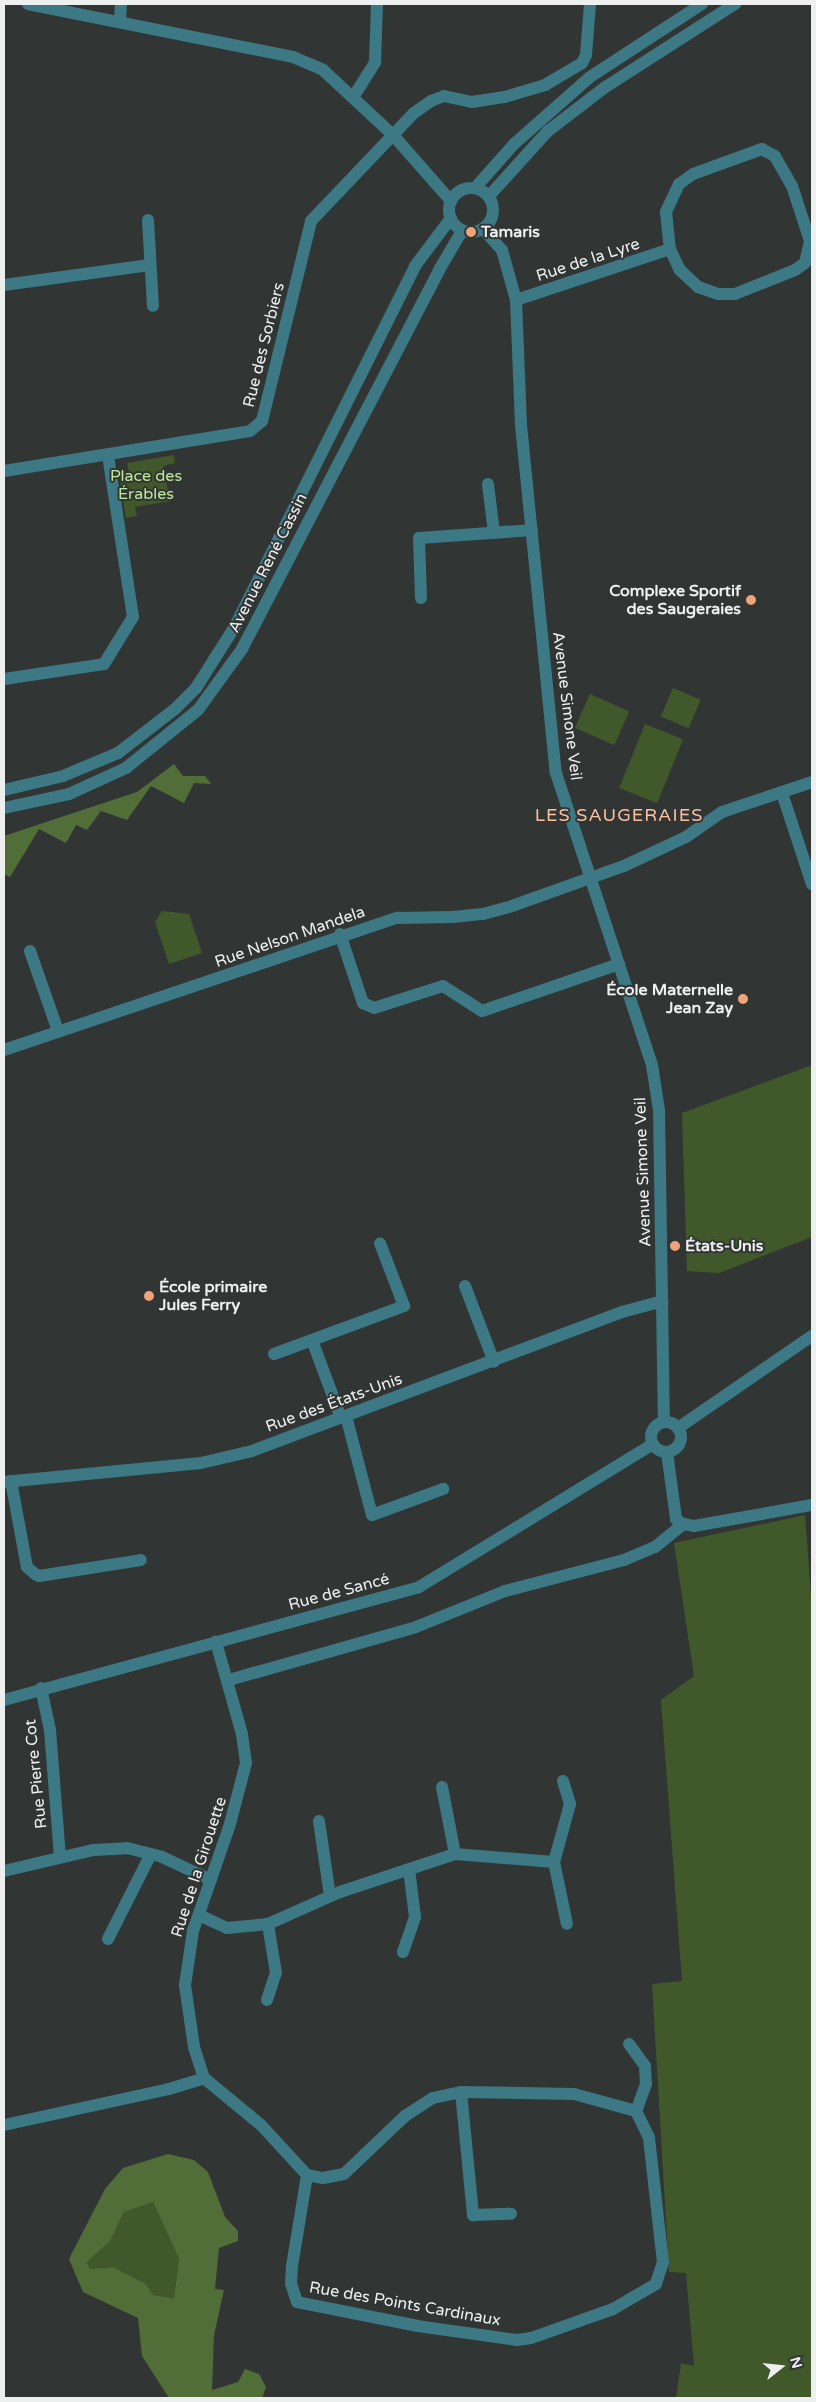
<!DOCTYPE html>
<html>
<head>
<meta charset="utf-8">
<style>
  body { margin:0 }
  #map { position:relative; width:816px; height:2402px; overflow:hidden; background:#313635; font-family:"Varela Round",sans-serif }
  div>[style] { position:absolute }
  .green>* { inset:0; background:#41592a; transform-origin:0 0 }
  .forest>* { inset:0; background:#526e38 }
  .minor>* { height:12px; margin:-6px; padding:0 6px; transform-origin:6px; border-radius:6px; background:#3c7985 }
  .minor>.ring { margin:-6px; padding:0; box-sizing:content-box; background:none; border:12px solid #3c7985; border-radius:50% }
  .dots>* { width:14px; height:14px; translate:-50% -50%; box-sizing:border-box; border:2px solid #313635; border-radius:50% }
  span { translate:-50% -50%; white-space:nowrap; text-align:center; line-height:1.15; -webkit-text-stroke:4px #313635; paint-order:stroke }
  .poi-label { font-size:16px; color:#edf0ef; font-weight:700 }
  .left { translate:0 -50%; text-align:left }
  .right { translate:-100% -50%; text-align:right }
  .street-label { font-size:16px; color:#edf0ef }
  .park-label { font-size:16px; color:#bee998 }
  .neighbourhood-label { font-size:18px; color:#fbc1a1; letter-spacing:1px }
  .frame { position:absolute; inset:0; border:5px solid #edf0ef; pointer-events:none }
  .north { position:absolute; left:756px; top:2342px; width:50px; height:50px; -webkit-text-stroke:4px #313635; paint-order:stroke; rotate:74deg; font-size:14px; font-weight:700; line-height:20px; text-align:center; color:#edf0ef }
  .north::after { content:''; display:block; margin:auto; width:18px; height:22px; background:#edf0ef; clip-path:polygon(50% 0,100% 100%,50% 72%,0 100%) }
</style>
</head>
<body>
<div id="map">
  <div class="green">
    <i style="clip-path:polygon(174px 455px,175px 463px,163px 466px,170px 501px,135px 507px,137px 516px,126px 518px,119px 475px,129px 473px,127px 463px)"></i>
    <i style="left:673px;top:688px;width:30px;height:31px;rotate:23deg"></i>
    <i style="left:590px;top:694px;width:43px;height:37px;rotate:24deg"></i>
    <i style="left:645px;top:724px;width:41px;height:69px;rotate:22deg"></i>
    <i style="clip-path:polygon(162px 911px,189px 914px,202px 953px,169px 964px,155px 922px)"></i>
    <i style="clip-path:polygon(812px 1065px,812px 1237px,719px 1273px,687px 1271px,682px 1113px)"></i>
    <i style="clip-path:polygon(805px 1515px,812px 1609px,812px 2398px,676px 2398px,681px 2363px,694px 2366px,686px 2273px,669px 2272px,652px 1984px,682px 1981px,661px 1700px,694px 1676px,674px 1543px)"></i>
    <i style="clip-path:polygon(153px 2202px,179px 2259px,174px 2298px,153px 2295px,146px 2284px,113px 2267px,90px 2269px,87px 2262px,110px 2241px,124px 2212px)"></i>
  </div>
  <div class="forest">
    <i style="clip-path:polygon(174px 764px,183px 776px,205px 776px,211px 784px,194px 783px,184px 803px,151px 786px,127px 820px,101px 811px,87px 830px,76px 825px,66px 843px,39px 829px,10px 877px,4px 874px,4px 836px,137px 792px)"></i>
    <i style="clip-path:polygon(evenodd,168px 2154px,194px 2160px,208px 2172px,225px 2217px,238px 2231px,238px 2241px,219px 2248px,215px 2289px,224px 2290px,214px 2335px,212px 2390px,238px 2382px,245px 2369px,259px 2374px,266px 2387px,262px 2398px,169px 2398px,142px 2356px,138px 2318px,83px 2292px,69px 2259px,105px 2189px,123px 2168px,168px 2154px,153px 2202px,179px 2259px,174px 2298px,153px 2295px,146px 2284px,113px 2267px,90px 2269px,87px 2262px,110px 2241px,124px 2212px,153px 2202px)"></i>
  </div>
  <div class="minor">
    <i style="left:28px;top:4px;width:270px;rotate:11.3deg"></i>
    <i style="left:293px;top:57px;width:33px;rotate:23deg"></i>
    <i style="left:323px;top:70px;width:96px;rotate:42.9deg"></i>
    <i style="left:393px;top:135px;width:88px;rotate:48.7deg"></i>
    <i style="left:120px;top:22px;width:18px;rotate:-87deg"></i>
    <i style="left:354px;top:96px;width:40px;rotate:-58deg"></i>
    <i style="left:375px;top:62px;width:58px;rotate:-88deg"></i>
    <i class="ring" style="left:449px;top:188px;width:32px;height:32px"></i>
    <i style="left:475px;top:188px;width:59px;rotate:-48.4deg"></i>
    <i style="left:514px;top:144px;width:101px;rotate:-41.4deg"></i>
    <i style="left:590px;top:77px;width:134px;rotate:-33.1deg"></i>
    <i style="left:489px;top:196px;width:88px;rotate:-47.8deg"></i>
    <i style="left:548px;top:131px;width:71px;rotate:-37.5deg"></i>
    <i style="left:604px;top:88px;width:156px;rotate:-32.7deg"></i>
    <i style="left:148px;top:220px;width:86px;rotate:86.7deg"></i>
    <i style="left:483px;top:229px;width:28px;rotate:48deg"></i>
    <i style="left:502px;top:250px;width:52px;rotate:74.4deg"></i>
    <i style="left:516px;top:300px;width:125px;rotate:87.7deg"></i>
    <i style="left:521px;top:425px;width:350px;rotate:84.3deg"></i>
    <i style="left:556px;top:773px;width:307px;rotate:71.8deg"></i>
    <i style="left:652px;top:1065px;width:46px;rotate:81.2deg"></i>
    <i style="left:659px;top:1110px;width:312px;rotate:89.1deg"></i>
    <i style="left:4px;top:285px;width:147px;rotate:-7.8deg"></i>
    <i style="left:516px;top:300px;width:162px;rotate:-18.3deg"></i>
    <i style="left:670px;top:249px;width:23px;rotate:65deg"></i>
    <i style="left:680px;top:270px;width:25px;rotate:43deg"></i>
    <i style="left:698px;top:287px;width:21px;rotate:19deg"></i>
    <i style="left:718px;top:294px;width:17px"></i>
    <i style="left:735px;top:294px;width:65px;rotate:-21.8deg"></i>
    <i style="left:795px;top:270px;width:12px;rotate:-35deg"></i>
    <i style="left:805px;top:263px;width:23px;rotate:-77deg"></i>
    <i style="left:810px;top:241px;width:58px;rotate:-108.1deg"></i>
    <i style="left:792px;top:186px;width:34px;rotate:-120deg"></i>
    <i style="left:775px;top:156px;width:15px;rotate:-152deg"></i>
    <i style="left:762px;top:149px;width:73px;rotate:160.1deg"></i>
    <i style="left:693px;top:174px;width:17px;rotate:144deg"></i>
    <i style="left:679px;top:184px;width:31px;rotate:115deg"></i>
    <i style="left:666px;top:212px;width:37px;rotate:84deg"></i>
    <i style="left:4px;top:471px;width:249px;rotate:-9.2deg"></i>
    <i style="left:250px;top:431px;width:16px;rotate:-40deg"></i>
    <i style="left:262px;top:421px;width:206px;rotate:-76.2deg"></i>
    <i style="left:311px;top:221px;width:149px;rotate:-46.4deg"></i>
    <i style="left:414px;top:113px;width:21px;rotate:-35deg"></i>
    <i style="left:431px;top:101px;width:14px;rotate:-21deg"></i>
    <i style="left:444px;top:96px;width:29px;rotate:12deg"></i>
    <i style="left:472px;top:102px;width:33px;rotate:-9deg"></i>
    <i style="left:505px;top:97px;width:42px;rotate:-16.7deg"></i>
    <i style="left:545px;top:85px;width:43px;rotate:-30.7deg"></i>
    <i style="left:582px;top:63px;width:9px;rotate:-63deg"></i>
    <i style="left:586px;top:55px;width:51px;rotate:-85.5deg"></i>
    <i style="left:488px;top:484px;width:49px;rotate:83deg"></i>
    <i style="left:421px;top:598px;width:60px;rotate:-91.9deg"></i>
    <i style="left:419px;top:538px;width:113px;rotate:-4deg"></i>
    <i style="left:4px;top:679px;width:101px;rotate:-8.5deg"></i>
    <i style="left:104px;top:664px;width:55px;rotate:-58.3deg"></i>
    <i style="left:133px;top:617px;width:164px;rotate:-98.8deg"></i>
    <i style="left:4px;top:790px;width:61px;rotate:-13.3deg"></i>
    <i style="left:63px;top:776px;width:60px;rotate:-22.7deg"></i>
    <i style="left:118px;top:753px;width:72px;rotate:-37.7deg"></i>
    <i style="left:175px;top:709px;width:30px;rotate:-45deg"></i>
    <i style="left:196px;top:688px;width:71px;rotate:-57.7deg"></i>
    <i style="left:234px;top:628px;width:405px;rotate:-63.4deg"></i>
    <i style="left:415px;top:266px;width:60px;rotate:-53.1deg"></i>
    <i style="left:782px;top:793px;width:96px;rotate:71.8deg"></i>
    <i style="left:4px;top:808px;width:66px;rotate:-12.2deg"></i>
    <i style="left:69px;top:794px;width:63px;rotate:-24.5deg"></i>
    <i style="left:126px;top:768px;width:92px;rotate:-38.9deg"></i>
    <i style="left:198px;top:710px;width:75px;rotate:-54.2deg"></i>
    <i style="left:242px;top:649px;width:427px;rotate:-62.5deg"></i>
    <i style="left:439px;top:270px;width:45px;rotate:-59.5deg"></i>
    <i style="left:340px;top:934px;width:73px;rotate:71.6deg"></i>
    <i style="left:363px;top:1003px;width:12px;rotate:24deg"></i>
    <i style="left:374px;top:1008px;width:72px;rotate:-17.7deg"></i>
    <i style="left:443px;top:986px;width:46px;rotate:32.7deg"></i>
    <i style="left:482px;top:1011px;width:145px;rotate:-18.9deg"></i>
    <i style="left:30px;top:951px;width:85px;rotate:70.7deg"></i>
    <i style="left:4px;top:1050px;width:415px;rotate:-18.6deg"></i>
    <i style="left:397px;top:918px;width:56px;rotate:-1deg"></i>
    <i style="left:453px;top:917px;width:30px;rotate:-6deg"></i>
    <i style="left:483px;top:914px;width:30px;rotate:-15deg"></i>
    <i style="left:512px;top:906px;width:119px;rotate:-19.7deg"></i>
    <i style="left:624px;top:866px;width:68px;rotate:-25.1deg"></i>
    <i style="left:686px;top:837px;width:44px;rotate:-34.8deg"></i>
    <i style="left:722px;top:812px;width:95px;rotate:-18.4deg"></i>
    <i style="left:465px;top:1286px;width:81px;rotate:69.1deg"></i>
    <i style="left:312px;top:1340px;width:83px;rotate:69.6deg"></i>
    <i style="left:274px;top:1354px;width:139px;rotate:-20.3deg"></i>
    <i style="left:404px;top:1306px;width:67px;rotate:-110.9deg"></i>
    <i style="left:346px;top:1416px;width:102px;rotate:75.3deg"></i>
    <i style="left:372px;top:1515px;width:76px;rotate:-20.1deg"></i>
    <i class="ring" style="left:651px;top:1422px;width:18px;height:18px"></i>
    <i style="left:678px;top:1428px;width:163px;rotate:-34.5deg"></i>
    <i style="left:667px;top:1452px;width:68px;rotate:82.3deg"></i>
    <i style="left:676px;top:1519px;width:9px;rotate:36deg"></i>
    <i style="left:683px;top:1524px;width:11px;rotate:10deg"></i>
    <i style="left:694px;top:1526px;width:120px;rotate:-10.1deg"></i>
    <i style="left:11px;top:1481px;width:87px;rotate:79.5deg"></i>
    <i style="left:27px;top:1567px;width:11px;rotate:41deg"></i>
    <i style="left:35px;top:1574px;width:4px;rotate:27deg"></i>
    <i style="left:39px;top:1576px;width:103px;rotate:-8.9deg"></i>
    <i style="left:4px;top:1482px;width:198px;rotate:-5.5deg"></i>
    <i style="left:201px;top:1463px;width:52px;rotate:-13.2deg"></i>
    <i style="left:252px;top:1451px;width:395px;rotate:-20.6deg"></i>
    <i style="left:622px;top:1312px;width:42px;rotate:-15deg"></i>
    <i style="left:229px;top:1680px;width:194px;rotate:-15.8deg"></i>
    <i style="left:416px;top:1627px;width:96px;rotate:-22deg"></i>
    <i style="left:505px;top:1591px;width:123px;rotate:-14.6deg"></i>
    <i style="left:624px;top:1560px;width:34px;rotate:-23deg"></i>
    <i style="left:655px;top:1547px;width:36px;rotate:-39deg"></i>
    <i style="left:41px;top:1688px;width:43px;rotate:77.9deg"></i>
    <i style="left:50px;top:1730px;width:127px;rotate:85.5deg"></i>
    <i style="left:4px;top:1700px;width:430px;rotate:-15.2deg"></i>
    <i style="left:419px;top:1587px;width:274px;rotate:-31.4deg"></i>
    <i style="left:563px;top:1781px;width:24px;rotate:73deg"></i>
    <i style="left:570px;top:1804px;width:60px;rotate:105.4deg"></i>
    <i style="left:554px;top:1862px;width:63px;rotate:78.2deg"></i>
    <i style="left:442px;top:1787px;width:68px;rotate:79deg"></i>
    <i style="left:319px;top:1821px;width:76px;rotate:81.7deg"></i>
    <i style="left:4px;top:1871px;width:91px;rotate:-13.3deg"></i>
    <i style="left:93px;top:1850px;width:34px;rotate:-3deg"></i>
    <i style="left:127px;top:1848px;width:36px;rotate:14deg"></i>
    <i style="left:162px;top:1857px;width:54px;rotate:25.1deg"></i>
    <i style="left:199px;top:1915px;width:31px;rotate:25deg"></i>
    <i style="left:227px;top:1928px;width:41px;rotate:-5.6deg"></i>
    <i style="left:268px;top:1924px;width:79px;rotate:-24deg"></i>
    <i style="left:340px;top:1892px;width:121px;rotate:-18.3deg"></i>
    <i style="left:455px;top:1854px;width:99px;rotate:4.6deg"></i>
    <i style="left:108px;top:1939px;width:95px;rotate:-63.2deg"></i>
    <i style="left:403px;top:1952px;width:37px;rotate:-71deg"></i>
    <i style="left:415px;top:1917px;width:48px;rotate:-97.1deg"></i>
    <i style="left:267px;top:2000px;width:28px;rotate:-72deg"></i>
    <i style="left:276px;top:1973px;width:50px;rotate:-99.3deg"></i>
    <i style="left:629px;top:2044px;width:27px;rotate:54deg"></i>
    <i style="left:645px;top:2066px;width:18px;rotate:87deg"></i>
    <i style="left:646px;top:2084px;width:29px;rotate:110deg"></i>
    <i style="left:204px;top:2078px;width:74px;rotate:39.5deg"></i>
    <i style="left:261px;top:2125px;width:68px;rotate:47.4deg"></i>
    <i style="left:307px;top:2175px;width:16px;rotate:11deg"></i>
    <i style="left:323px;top:2178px;width:21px;rotate:-11deg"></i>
    <i style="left:344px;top:2174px;width:84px;rotate:-43.6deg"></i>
    <i style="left:405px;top:2116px;width:33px;rotate:-33deg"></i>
    <i style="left:433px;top:2098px;width:29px;rotate:-12deg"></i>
    <i style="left:461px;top:2092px;width:113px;rotate:1deg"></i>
    <i style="left:574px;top:2094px;width:64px;rotate:15.3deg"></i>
    <i style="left:636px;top:2111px;width:30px;rotate:64deg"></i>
    <i style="left:649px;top:2138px;width:125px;rotate:83.6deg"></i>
    <i style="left:663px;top:2262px;width:23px;rotate:108deg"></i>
    <i style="left:656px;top:2284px;width:50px;rotate:149.8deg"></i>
    <i style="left:613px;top:2309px;width:87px;rotate:160.5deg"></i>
    <i style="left:531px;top:2338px;width:14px;rotate:172deg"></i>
    <i style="left:517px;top:2340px;width:100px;rotate:-172deg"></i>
    <i style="left:418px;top:2326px;width:123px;rotate:-168.8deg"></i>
    <i style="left:297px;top:2302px;width:19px;rotate:-108deg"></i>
    <i style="left:291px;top:2284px;width:18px;rotate:-87deg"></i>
    <i style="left:292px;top:2266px;width:92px;rotate:-80.6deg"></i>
    <i style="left:461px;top:2092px;width:124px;rotate:84.4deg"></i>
    <i style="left:473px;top:2215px;width:38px;rotate:-2deg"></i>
    <i style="left:4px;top:2125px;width:169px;rotate:-12.3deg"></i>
    <i style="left:169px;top:2089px;width:37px;rotate:-17deg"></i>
    <i style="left:204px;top:2078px;width:33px;rotate:-108deg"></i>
    <i style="left:194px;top:2047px;width:63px;rotate:-98.3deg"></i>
    <i style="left:185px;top:1985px;width:55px;rotate:-81.6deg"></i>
    <i style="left:193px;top:1931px;width:113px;rotate:-70.9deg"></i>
    <i style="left:230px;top:1824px;width:63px;rotate:-75.3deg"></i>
    <i style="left:246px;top:1763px;width:29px;rotate:-98deg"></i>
    <i style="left:242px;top:1734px;width:96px;rotate:-105.8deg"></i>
  </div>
  <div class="dots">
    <i style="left:471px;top:232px;background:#efa378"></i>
    <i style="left:751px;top:600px;background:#efa378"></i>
    <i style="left:743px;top:999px;background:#efa378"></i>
    <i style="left:675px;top:1246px;background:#efa378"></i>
    <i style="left:149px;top:1296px;background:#efa378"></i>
  </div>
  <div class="poi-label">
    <span class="left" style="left:481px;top:232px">Tamaris</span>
    <span class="right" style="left:741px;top:600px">Complexe Sportif<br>des Saugeraies</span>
    <span class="right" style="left:733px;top:999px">École Maternelle<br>Jean Zay</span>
    <span class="left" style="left:685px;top:1246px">États-Unis</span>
    <span class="left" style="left:159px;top:1296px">École primaire<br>Jules Ferry</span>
  </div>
  <div class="street-label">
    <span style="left:588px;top:260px;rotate:-18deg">Rue de la Lyre</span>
    <span style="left:264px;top:345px;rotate:-76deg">Rue des Sorbiers</span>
    <span style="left:268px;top:563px;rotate:-63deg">Avenue René Cassin</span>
    <span style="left:567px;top:706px;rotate:83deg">Avenue Simone Veil</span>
    <span style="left:290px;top:937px;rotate:-19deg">Rue Nelson Mandela</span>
    <span style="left:643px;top:1172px;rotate:-92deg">Avenue Simone Veil</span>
    <span style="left:334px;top:1403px;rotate:-20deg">Rue des États-Unis</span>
    <span style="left:339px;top:1592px;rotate:-15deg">Rue de Sancé</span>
    <span style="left:36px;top:1774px;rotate:-96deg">Rue Pierre Cot</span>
    <span style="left:199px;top:1867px;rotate:-72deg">Rue de la Girouette</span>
    <span style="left:405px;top:2304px;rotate:10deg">Rue des Points Cardinaux</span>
  </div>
  <div class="park-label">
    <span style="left:146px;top:485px">Place des<br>Érables</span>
  </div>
  <div class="neighbourhood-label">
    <span style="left:619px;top:815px">LES SAUGERAIES</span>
  </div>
  <div class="frame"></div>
  <div class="north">N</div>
</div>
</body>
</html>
